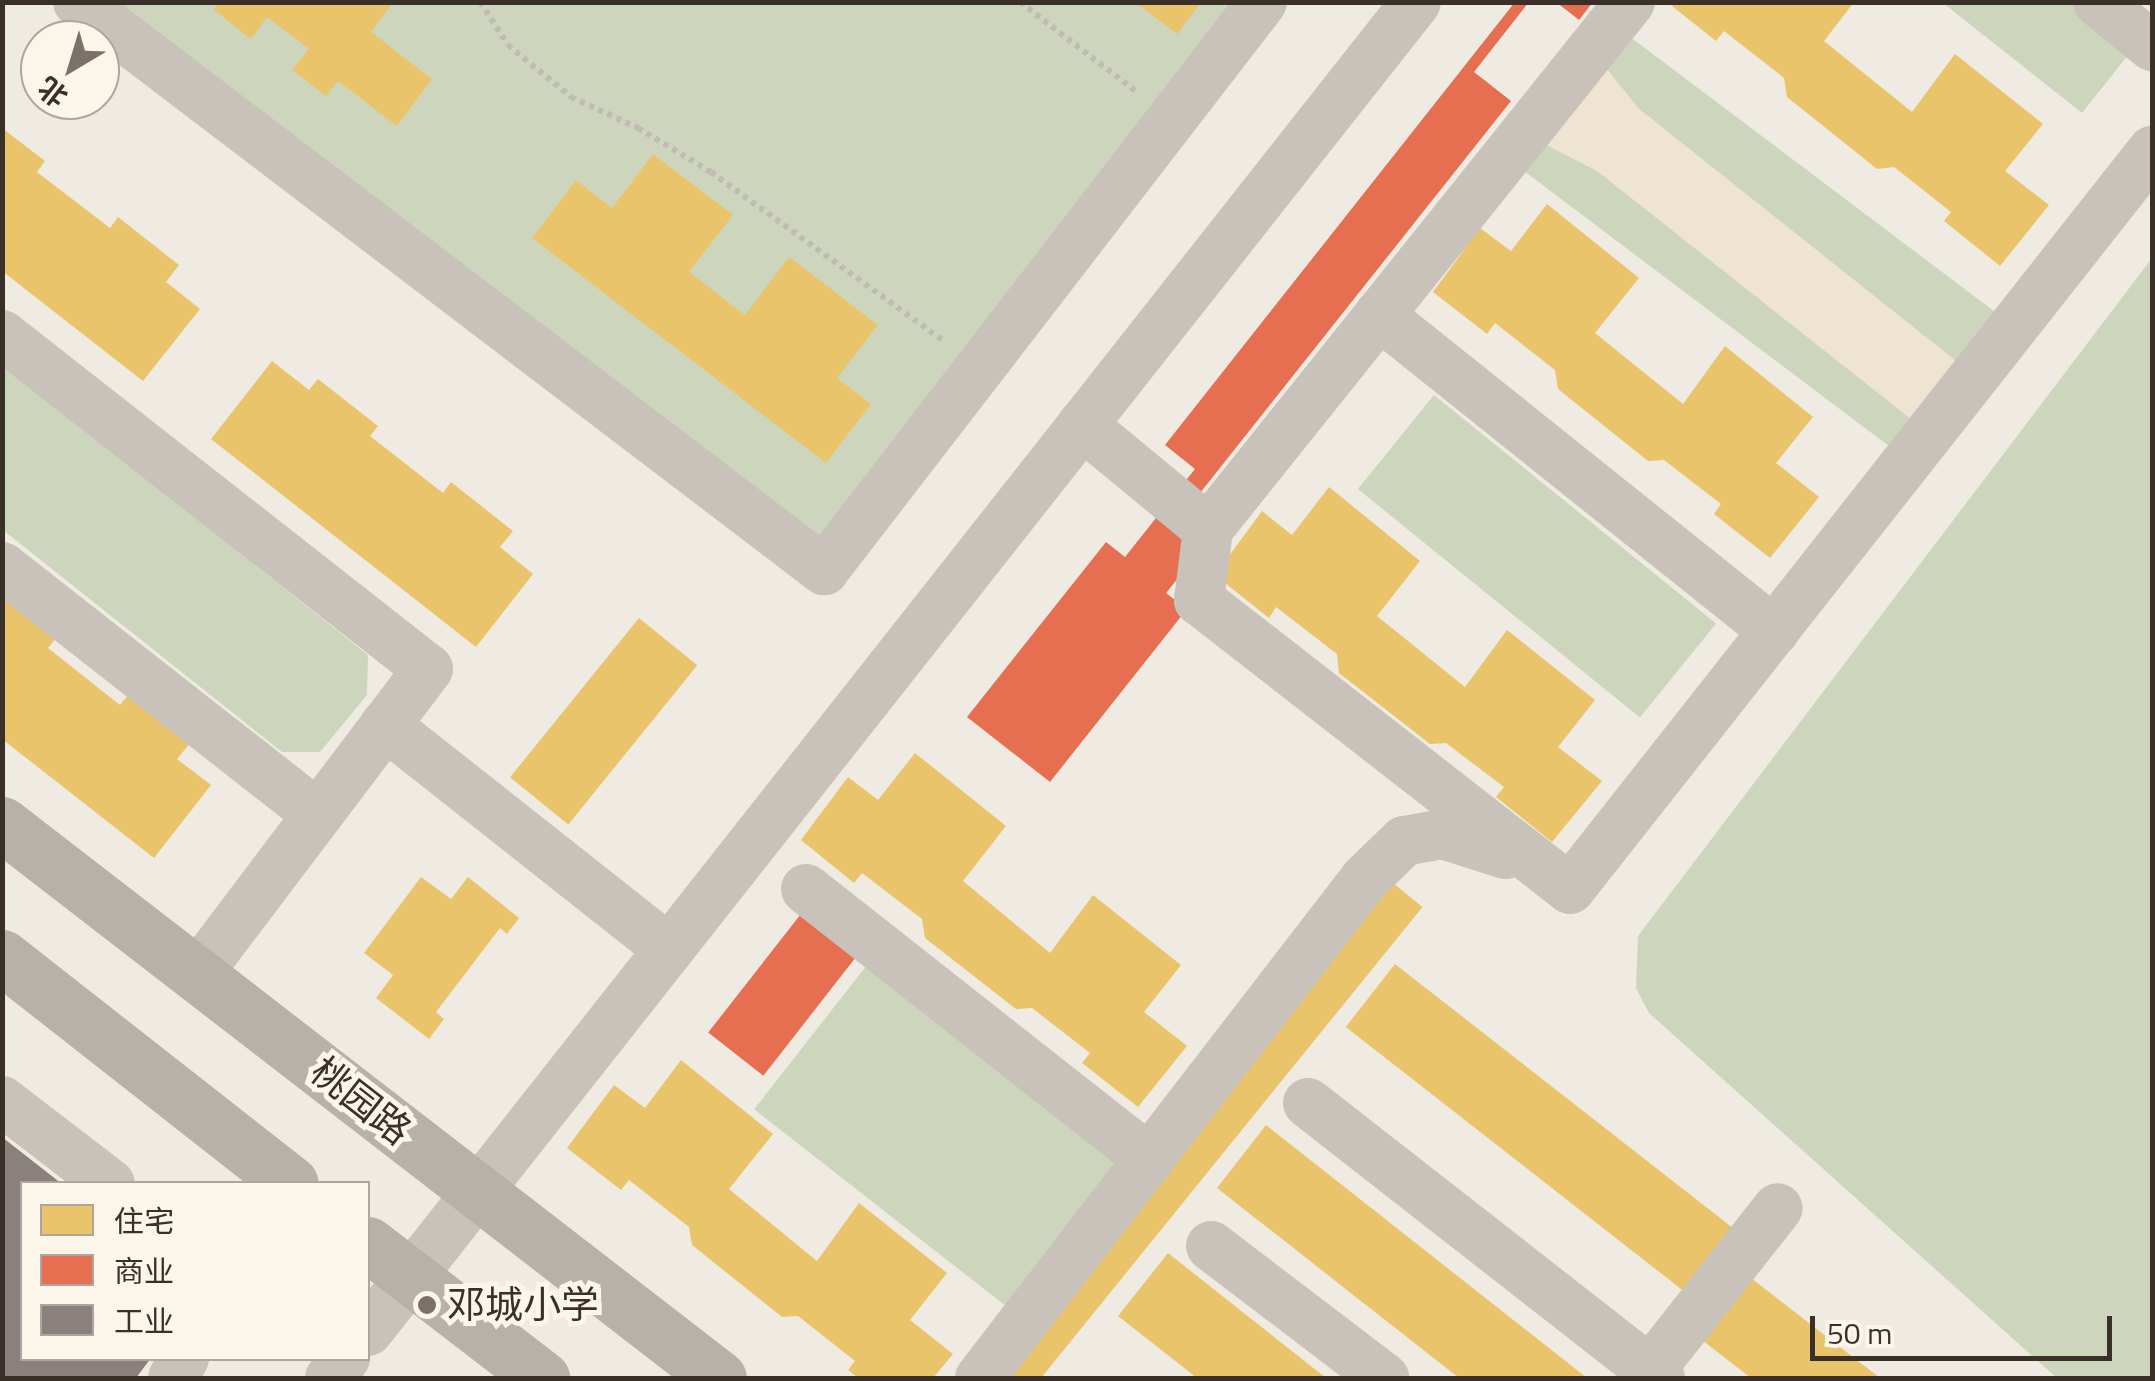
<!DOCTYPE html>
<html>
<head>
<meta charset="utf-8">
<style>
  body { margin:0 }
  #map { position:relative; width:2155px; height:1381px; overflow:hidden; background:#efebe2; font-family:"Titillium Web","Noto Sans SC",sans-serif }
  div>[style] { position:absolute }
  .green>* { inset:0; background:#cdd6bc; transform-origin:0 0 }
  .plaza>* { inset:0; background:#eee4d1 }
  .homes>* { inset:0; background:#e9c46a; transform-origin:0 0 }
  .shops>* { inset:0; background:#e76f51; transform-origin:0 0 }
  .industry>* { inset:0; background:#8a817c }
  .path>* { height:6px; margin-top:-3px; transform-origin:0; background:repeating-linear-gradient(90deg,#c1bbb3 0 5px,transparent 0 10px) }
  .minor>* { height:50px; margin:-25px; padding:0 25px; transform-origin:25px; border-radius:25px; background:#c8c2bb }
  .major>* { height:55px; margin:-27.5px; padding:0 27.5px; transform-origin:27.5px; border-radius:27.5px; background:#b7b1aa }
  .dots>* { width:28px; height:28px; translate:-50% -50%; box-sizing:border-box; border:5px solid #fbf5ea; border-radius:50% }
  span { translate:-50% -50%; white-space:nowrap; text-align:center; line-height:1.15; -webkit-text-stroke:10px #fbf5ea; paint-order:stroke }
  .street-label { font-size:38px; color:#3a3029 }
  .poi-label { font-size:38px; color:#3a3029 }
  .left { translate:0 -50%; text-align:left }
  .frame { position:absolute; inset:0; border:5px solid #3a3029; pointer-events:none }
  .legend { position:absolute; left:20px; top:1181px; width:350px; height:180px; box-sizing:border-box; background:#fbf5ea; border:2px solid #aea69d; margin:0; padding:12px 18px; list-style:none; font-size:30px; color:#3a3029 }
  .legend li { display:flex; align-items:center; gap:20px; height:50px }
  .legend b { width:50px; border:2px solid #aea69d }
  .north { position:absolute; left:20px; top:20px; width:100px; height:100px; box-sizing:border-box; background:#fbf5ea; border:2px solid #aea69d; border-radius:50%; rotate:218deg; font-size:28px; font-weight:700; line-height:40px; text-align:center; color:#3a3029 }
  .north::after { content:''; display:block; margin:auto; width:35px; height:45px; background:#79716a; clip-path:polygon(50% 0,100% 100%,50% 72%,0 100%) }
  .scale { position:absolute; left:1810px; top:1316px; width:302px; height:45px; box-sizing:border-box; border:5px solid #3a3029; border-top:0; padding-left:12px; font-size:30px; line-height:35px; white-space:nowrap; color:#3a3029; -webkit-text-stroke:8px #fbf5ea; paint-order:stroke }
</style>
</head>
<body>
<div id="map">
  <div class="green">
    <i style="clip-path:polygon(78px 3px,1263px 3px,824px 570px)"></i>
    <i style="clip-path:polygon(1943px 3px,2138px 3px,2152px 25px,2082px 113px)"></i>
    <i style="left:1613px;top:24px;width:503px;height:171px;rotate:37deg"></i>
    <i style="clip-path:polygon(2152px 258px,2152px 1378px,2057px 1378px,1649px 1013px,1636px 988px,1638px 936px)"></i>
    <i style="clip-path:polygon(2px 364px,368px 655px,367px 695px,320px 752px,282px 752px,3px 530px)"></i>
    <i style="left:1434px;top:395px;width:363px;height:121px;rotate:39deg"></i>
    <i style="left:881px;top:947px;width:342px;height:206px;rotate:38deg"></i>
  </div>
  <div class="plaza">
    <i style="clip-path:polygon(1592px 50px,1638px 108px,1975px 376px,1930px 434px,1597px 171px,1525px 134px)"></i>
  </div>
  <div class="homes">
    <i style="clip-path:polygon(219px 2px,393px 2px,371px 32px,432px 79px,397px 126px,338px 81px,326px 96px,292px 70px,309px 49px,267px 17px,251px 39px,214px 10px)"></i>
    <i style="clip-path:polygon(1135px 2px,1201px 2px,1177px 34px)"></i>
    <i style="clip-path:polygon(1667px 2px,1854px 2px,1824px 41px,1912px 112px,1955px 54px,2043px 124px,2005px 171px,2049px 205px,2000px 266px,1944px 221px,1951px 212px,1894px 167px,1877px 169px,1787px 97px,1784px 78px,1724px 31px,1716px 41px)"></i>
    <i style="clip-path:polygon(2px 128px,45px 161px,37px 172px,110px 228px,118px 217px,179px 265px,166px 282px,200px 309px,143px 381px,2px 271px)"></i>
    <i style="clip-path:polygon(653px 154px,733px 215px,689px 272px,745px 315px,789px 257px,878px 325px,837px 378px,871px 404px,826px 463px,532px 238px,576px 180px,612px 208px)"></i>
    <i style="clip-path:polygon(1547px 204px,1639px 278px,1595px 333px,1683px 404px,1725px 346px,1813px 417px,1776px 463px,1819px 497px,1770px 558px,1714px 514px,1721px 504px,1664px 460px,1648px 461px,1558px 389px,1555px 370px,1495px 323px,1487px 334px,1433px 292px,1480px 228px,1511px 251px)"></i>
    <i style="clip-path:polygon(272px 361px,309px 390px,318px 379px,378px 426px,370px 436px,443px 493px,451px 482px,513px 531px,500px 547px,533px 574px,476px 647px,211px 439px)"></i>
    <i style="clip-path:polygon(1329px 487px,1420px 561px,1377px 616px,1465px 687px,1507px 630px,1595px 700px,1558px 747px,1602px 781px,1552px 842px,1496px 797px,1504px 787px,1446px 743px,1430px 744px,1339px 673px,1337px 654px,1276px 607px,1269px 618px,1215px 575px,1262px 511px,1292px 535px)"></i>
    <i style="clip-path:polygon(2px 596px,56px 638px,48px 648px,120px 705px,129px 694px,191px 742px,177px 759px,211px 785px,154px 858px,2px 739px)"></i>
    <i style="left:639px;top:618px;width:75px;height:205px;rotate:39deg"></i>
    <i style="clip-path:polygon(915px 753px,1006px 826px,963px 881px,1050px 953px,1093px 895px,1181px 965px,1144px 1012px,1187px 1046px,1138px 1107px,1082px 1063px,1090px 1053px,1032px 1008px,1016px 1009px,925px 938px,922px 919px,862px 873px,854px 883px,801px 840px,848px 777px,878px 800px)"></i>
    <i style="clip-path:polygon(421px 877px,451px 899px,468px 877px,519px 918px,507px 934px,500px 928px,436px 1012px,444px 1019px,429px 1039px,376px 998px,393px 975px,364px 953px)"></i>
    <i style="left:1393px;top:883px;width:38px;height:632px;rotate:39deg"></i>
    <i style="left:1395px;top:964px;width:430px;height:80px;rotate:38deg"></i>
    <i style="clip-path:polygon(681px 1060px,773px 1134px,729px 1189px,817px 1261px,859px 1203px,947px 1273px,910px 1320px,953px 1354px,933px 1378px,858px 1378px,848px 1370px,855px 1361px,798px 1316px,782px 1317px,692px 1245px,689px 1227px,629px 1180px,621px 1190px,567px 1148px,614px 1085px,645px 1108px)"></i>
    <i style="clip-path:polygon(1266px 1125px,1587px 1378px,1459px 1378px,1217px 1188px)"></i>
    <i style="clip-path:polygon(1168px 1253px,1326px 1378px,1197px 1378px,1118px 1316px)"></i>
    <i style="clip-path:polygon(1747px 1275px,1880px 1378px,1751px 1378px,1698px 1337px)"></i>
  </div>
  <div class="shops">
    <i style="clip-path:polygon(1515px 2px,1529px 2px,1474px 72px,1511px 101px,1177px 522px,1205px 545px,1166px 593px,1187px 609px,1050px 782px,967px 717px,1106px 542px,1125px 557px,1195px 469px,1165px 445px)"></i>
    <i style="clip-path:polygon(1556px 2px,1593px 2px,1579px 20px)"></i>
    <i style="left:811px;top:901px;width:70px;height:167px;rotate:38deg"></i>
  </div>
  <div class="industry">
    <i style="clip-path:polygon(2px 1137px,62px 1184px,22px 1184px,22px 1358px,151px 1358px,136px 1378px,2px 1378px)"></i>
  </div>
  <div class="path">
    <i style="left:480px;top:2px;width:51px;rotate:56.9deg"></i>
    <i style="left:508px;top:45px;width:82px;rotate:39.5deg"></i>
    <i style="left:571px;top:97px;width:74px;rotate:24.8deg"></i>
    <i style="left:638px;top:128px;width:85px;rotate:31.1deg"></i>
    <i style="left:711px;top:172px;width:289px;rotate:36deg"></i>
    <i style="left:1020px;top:2px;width:149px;rotate:37.6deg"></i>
  </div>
  <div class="minor">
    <i style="left:78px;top:2px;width:938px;rotate:37.29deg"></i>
    <i style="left:824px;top:570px;width:717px;rotate:-52.36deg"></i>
    <i style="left:2098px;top:2px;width:70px;rotate:39.2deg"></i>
    <i style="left:1379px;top:315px;width:506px;rotate:38.66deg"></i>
    <i style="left:2px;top:335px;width:541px;rotate:38.1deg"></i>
    <i style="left:428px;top:669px;width:383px;rotate:127.1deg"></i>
    <i style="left:1082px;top:425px;width:163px;rotate:39.5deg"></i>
    <i style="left:1208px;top:529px;width:72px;rotate:97.2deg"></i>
    <i style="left:1199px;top:600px;width:470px;rotate:37.9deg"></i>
    <i style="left:1570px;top:889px;width:940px;rotate:-51.74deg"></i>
    <i style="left:1208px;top:529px;width:675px;rotate:-51.31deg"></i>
    <i style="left:2px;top:567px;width:400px;rotate:38.1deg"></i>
    <i style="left:385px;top:725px;width:362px;rotate:38.3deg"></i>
    <i style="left:806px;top:889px;width:437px;rotate:38.2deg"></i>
    <i style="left:2px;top:1101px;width:136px;rotate:37.5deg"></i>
    <i style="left:1308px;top:1103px;width:447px;rotate:38deg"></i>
    <i style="left:1211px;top:1246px;width:218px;rotate:37.3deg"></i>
    <i style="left:368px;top:1331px;width:1692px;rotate:-51.74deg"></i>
    <i style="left:173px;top:1378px;width:23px;rotate:-61deg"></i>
    <i style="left:330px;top:1378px;width:25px;rotate:-53deg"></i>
    <i style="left:980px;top:1378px;width:629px;rotate:-52.36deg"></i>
    <i style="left:1364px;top:880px;width:56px;rotate:-44.3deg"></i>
    <i style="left:1404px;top:841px;width:39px;rotate:-10deg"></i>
    <i style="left:1442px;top:834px;width:67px;rotate:17.4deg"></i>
    <i style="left:1644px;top:1378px;width:216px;rotate:-51.8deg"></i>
  </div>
  <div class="major">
    <i style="left:2px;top:824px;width:906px;rotate:37.69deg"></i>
    <i style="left:2px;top:957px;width:367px;rotate:38.1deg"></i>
    <i style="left:368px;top:1244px;width:220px;rotate:37.6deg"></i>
  </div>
  <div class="dots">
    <i style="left:427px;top:1305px;background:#79716a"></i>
  </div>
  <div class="street-label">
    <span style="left:361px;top:1101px;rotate:38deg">桃园路</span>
  </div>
  <div class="poi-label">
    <span class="left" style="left:447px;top:1305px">邓城小学</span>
  </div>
  <div class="frame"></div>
  <ul class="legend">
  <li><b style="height:28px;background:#e9c46a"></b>住宅</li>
  <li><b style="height:28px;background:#e76f51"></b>商业</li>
  <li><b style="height:28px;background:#8a817c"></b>工业</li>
  </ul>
  <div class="north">北</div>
  <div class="scale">50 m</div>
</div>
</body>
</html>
